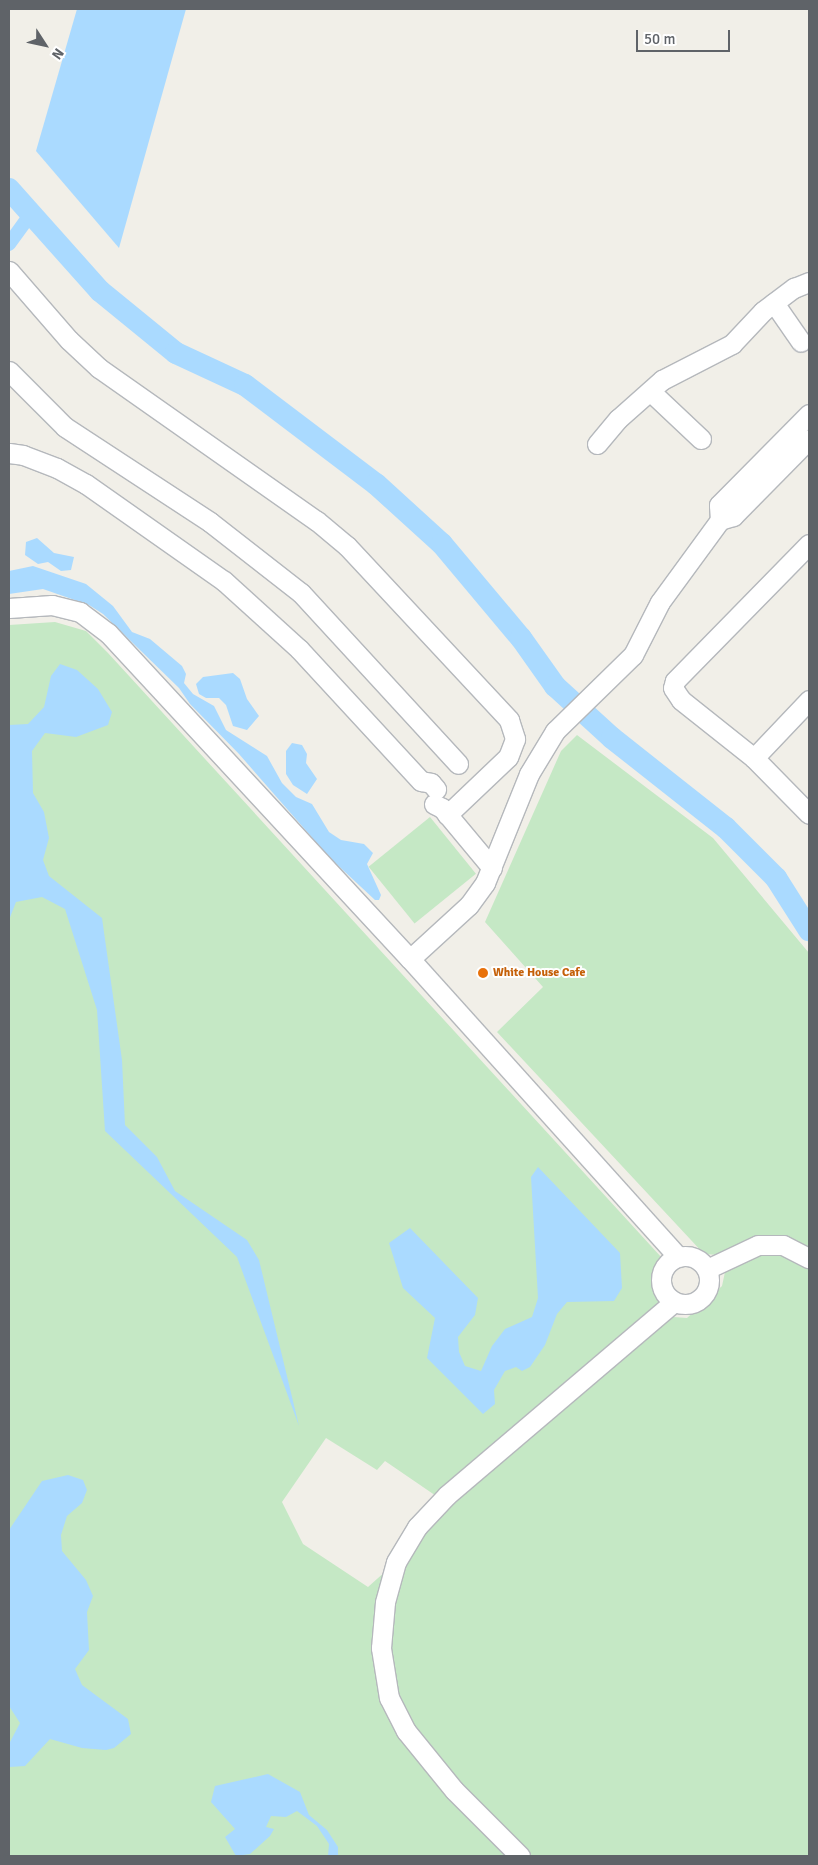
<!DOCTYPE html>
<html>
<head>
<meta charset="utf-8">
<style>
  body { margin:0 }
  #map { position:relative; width:818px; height:1865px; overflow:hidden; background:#f1efe8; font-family:Signika,sans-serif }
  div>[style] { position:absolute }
  .green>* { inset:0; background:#c5e8c5; transform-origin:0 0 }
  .water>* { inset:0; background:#aadaff }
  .canal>* { height:14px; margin:-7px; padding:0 7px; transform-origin:7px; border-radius:7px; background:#aadaff }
  .river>* { height:22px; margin:-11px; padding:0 11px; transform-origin:11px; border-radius:11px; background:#aadaff }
  .roads { filter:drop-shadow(1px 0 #b5b8bc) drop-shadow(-1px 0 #b5b8bc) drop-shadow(0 1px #b5b8bc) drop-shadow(0 -1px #b5b8bc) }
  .minor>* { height:19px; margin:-9.5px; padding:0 9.5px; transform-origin:9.5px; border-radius:9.5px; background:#fff }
  .minor>.ring { margin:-9.5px; padding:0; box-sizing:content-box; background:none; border:19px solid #fff; border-radius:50% }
  .dots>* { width:14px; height:14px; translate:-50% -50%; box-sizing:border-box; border:2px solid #fff; border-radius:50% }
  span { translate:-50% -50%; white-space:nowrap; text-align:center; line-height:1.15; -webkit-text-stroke:4px #fff; paint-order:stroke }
  .food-label { font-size:12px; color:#c56008; font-weight:700 }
  .left { translate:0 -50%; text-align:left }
  .frame { position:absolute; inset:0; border:10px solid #5f6368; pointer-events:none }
  .north { position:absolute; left:20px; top:20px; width:50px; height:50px; -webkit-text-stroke:4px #fff; paint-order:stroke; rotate:125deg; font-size:14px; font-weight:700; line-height:20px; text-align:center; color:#5f6368 }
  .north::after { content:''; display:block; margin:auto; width:18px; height:22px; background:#5f6368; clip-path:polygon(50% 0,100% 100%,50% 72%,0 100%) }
  .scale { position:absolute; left:636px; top:30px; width:94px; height:22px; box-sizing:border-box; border:2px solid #5f6368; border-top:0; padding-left:6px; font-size:15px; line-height:18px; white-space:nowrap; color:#5f6368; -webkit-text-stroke:4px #fff; paint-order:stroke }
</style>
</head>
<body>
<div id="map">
  <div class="green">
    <i style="clip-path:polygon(evenodd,55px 622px,86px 631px,108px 653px,662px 1258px,651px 1282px,661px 1298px,660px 1316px,687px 1318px,722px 1286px,728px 1258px,733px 1256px,704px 1254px,497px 1032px,543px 987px,485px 922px,561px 751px,577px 735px,713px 838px,809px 953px,809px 1856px,9px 1856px,9px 625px,55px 622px,326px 1438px,377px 1470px,385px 1461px,442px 1500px,396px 1562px,368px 1587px,303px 1544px,282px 1502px,326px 1438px)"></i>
    <i style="left:430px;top:817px;width:73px;height:79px;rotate:51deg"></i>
  </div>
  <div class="water">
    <i style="clip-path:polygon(77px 9px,186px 9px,119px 248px,36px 151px)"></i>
    <i style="clip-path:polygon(37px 538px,54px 553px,74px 557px,71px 570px,61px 571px,48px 562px,38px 564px,25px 555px,26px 542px)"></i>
    <i style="clip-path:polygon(33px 566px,86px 584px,113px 606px,132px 632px,150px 639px,182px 666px,186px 674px,184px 683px,193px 694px,214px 706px,226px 730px,267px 756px,282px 783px,296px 797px,312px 804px,329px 832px,341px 840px,364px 844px,373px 853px,367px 864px,381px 895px,379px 900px,375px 900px,330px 858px,239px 754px,190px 704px,179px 688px,103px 614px,89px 605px,43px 589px,9px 594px,9px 571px)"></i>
    <i style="clip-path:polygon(60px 664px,77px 670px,98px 689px,112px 712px,108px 725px,76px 737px,45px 733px,32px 751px,33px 793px,44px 812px,49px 838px,43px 860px,49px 876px,102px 918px,122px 1060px,125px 1125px,157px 1157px,175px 1191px,247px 1240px,259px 1260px,299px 1426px,237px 1257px,105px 1131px,97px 1010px,65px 909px,42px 897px,16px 902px,9px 920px,9px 725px,28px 724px,44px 707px,51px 676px)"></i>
    <i style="clip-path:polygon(233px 673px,240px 679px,247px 699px,259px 716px,247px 730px,233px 726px,226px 705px,219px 698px,206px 698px,199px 694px,196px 684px,203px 677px)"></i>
    <i style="clip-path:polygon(292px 743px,302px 745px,307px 754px,306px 763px,317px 779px,307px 794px,293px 785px,286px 774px,286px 751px)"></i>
    <i style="clip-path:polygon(538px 1167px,620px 1253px,622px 1288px,614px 1301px,567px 1302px,557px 1314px,545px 1345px,530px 1367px,522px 1371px,516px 1367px,505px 1371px,494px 1390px,495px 1404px,483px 1414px,427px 1358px,435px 1318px,403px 1288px,389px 1243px,410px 1228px,478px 1298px,475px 1315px,458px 1337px,459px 1352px,465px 1366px,481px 1371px,492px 1346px,505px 1329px,532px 1317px,538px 1298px,531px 1177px)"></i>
    <i style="clip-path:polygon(68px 1475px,83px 1480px,87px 1490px,82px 1503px,67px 1516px,61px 1535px,62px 1551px,86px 1580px,93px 1596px,87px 1612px,89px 1650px,75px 1669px,82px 1685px,128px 1719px,131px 1734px,114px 1748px,106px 1750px,82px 1748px,50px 1739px,25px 1766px,10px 1767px,10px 1742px,20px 1723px,9px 1706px,9px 1530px,42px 1481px)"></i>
    <i style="clip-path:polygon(268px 1774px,300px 1792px,309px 1815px,327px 1830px,338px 1847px,338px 1856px,328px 1856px,329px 1844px,317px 1826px,297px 1811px,286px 1817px,271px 1816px,266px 1827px,274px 1829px,270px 1836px,250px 1854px,236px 1856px,225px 1837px,235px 1829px,211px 1802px,215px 1786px)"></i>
  </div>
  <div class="canal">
    <i style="left:9px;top:244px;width:39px;rotate:-54deg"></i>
  </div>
  <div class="river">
    <i style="left:9px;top:189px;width:137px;rotate:48.3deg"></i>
    <i style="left:100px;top:291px;width:98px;rotate:39.2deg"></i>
    <i style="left:176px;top:353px;width:76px;rotate:24.9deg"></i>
    <i style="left:245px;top:385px;width:164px;rotate:37.1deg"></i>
    <i style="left:376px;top:484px;width:89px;rotate:42.3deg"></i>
    <i style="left:442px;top:544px;width:123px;rotate:50deg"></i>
    <i style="left:521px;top:638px;width:59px;rotate:54.7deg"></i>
    <i style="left:555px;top:686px;width:77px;rotate:42.4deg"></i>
    <i style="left:612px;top:738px;width:145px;rotate:38.3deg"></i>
    <i style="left:726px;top:828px;width:71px;rotate:45deg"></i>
    <i style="left:776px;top:878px;width:62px;rotate:57.6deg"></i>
  </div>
  <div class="roads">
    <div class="minor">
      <i style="left:9px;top:271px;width:91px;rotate:49deg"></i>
      <i style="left:69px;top:340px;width:41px;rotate:43deg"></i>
      <i style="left:99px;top:368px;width:266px;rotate:35.1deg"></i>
      <i style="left:317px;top:521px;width:39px;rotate:40deg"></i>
      <i style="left:347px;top:546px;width:238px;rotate:47deg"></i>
      <i style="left:509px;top:720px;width:20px;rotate:72deg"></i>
      <i style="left:515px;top:739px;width:19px;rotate:111deg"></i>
      <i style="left:508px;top:757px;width:84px;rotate:136.4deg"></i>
      <i style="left:774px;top:303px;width:47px;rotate:55.3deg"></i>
      <i style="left:9px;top:371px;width:79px;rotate:45deg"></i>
      <i style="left:65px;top:427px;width:173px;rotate:33.2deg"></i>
      <i style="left:210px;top:522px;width:115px;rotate:38deg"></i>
      <i style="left:301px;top:593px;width:232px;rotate:47.4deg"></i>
      <i style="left:650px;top:391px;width:70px;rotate:43.3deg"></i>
      <i style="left:597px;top:444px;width:33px;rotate:-50deg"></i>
      <i style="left:618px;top:419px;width:59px;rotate:-41.6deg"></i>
      <i style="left:662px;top:380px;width:79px;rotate:-27.2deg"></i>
      <i style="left:732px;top:344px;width:45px;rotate:-46.8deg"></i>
      <i style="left:763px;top:311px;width:39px;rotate:-37deg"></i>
      <i style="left:794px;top:288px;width:16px;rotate:-22deg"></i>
      <i style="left:9px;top:453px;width:14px;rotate:8deg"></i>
      <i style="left:23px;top:455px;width:36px;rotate:21deg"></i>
      <i style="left:57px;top:468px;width:33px;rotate:29deg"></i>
      <i style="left:86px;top:484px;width:169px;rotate:35.1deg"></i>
      <i style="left:224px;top:581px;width:101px;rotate:42.2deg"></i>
      <i style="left:299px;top:649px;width:180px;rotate:47.3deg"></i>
      <i style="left:421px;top:781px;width:10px;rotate:11deg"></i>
      <i style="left:431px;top:783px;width:8px;rotate:50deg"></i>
      <i style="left:720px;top:520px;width:15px;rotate:-94deg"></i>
      <i style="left:719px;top:505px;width:128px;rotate:-45.3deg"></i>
      <i style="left:809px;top:544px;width:192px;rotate:134.4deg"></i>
      <i style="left:675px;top:681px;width:7px;rotate:106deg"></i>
      <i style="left:673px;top:688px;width:14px;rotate:56deg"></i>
      <i style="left:681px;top:700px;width:93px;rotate:38.5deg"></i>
      <i style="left:754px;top:758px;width:78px;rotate:45.5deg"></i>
      <i style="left:9px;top:608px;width:43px;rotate:-4deg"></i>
      <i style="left:52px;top:605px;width:29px;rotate:14deg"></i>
      <i style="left:80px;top:612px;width:35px;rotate:37deg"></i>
      <i style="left:108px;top:633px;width:444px;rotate:47.2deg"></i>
      <i style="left:410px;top:959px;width:401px;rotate:48deg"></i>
      <i style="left:754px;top:758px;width:80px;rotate:-46.5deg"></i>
      <i style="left:434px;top:804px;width:9px;rotate:27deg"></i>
      <i style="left:442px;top:808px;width:78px;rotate:50.2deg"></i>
      <i style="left:410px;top:959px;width:80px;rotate:-42.5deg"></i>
      <i style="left:469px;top:905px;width:27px;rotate:-54deg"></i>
      <i style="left:485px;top:883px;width:118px;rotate:-68deg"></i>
      <i style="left:529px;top:774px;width:50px;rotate:-58.8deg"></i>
      <i style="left:555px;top:731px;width:109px;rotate:-44.3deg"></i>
      <i style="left:633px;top:655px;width:59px;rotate:-63deg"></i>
      <i style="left:660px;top:602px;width:102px;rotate:-53.8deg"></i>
      <i style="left:720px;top:520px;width:14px;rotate:-17deg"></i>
      <i style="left:733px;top:516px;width:108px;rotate:-45.4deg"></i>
      <i class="ring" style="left:661px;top:1256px;width:29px;height:29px"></i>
      <i style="left:707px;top:1269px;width:56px;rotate:-25.2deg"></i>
      <i style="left:758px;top:1245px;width:25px"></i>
      <i style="left:783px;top:1245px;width:29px;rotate:27deg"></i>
      <i style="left:520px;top:1856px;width:93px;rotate:-135deg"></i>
      <i style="left:454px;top:1790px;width:76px;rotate:-129.1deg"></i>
      <i style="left:406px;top:1731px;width:37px;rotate:-117deg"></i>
      <i style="left:389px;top:1698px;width:51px;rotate:-99.1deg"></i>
      <i style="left:381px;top:1648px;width:46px;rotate:-85deg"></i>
      <i style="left:385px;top:1602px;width:41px;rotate:-74.6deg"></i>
      <i style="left:396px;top:1562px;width:41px;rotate:-59deg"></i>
      <i style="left:417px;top:1527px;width:44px;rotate:-46.8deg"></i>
      <i style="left:447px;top:1495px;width:298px;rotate:-40.4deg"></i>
    </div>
  </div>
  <div class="dots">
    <i style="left:483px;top:973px;background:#e8710a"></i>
  </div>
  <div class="food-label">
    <span class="left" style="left:493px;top:973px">White House Cafe</span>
  </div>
  <div class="frame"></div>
  <div class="north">N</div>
  <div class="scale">50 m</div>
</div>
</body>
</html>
